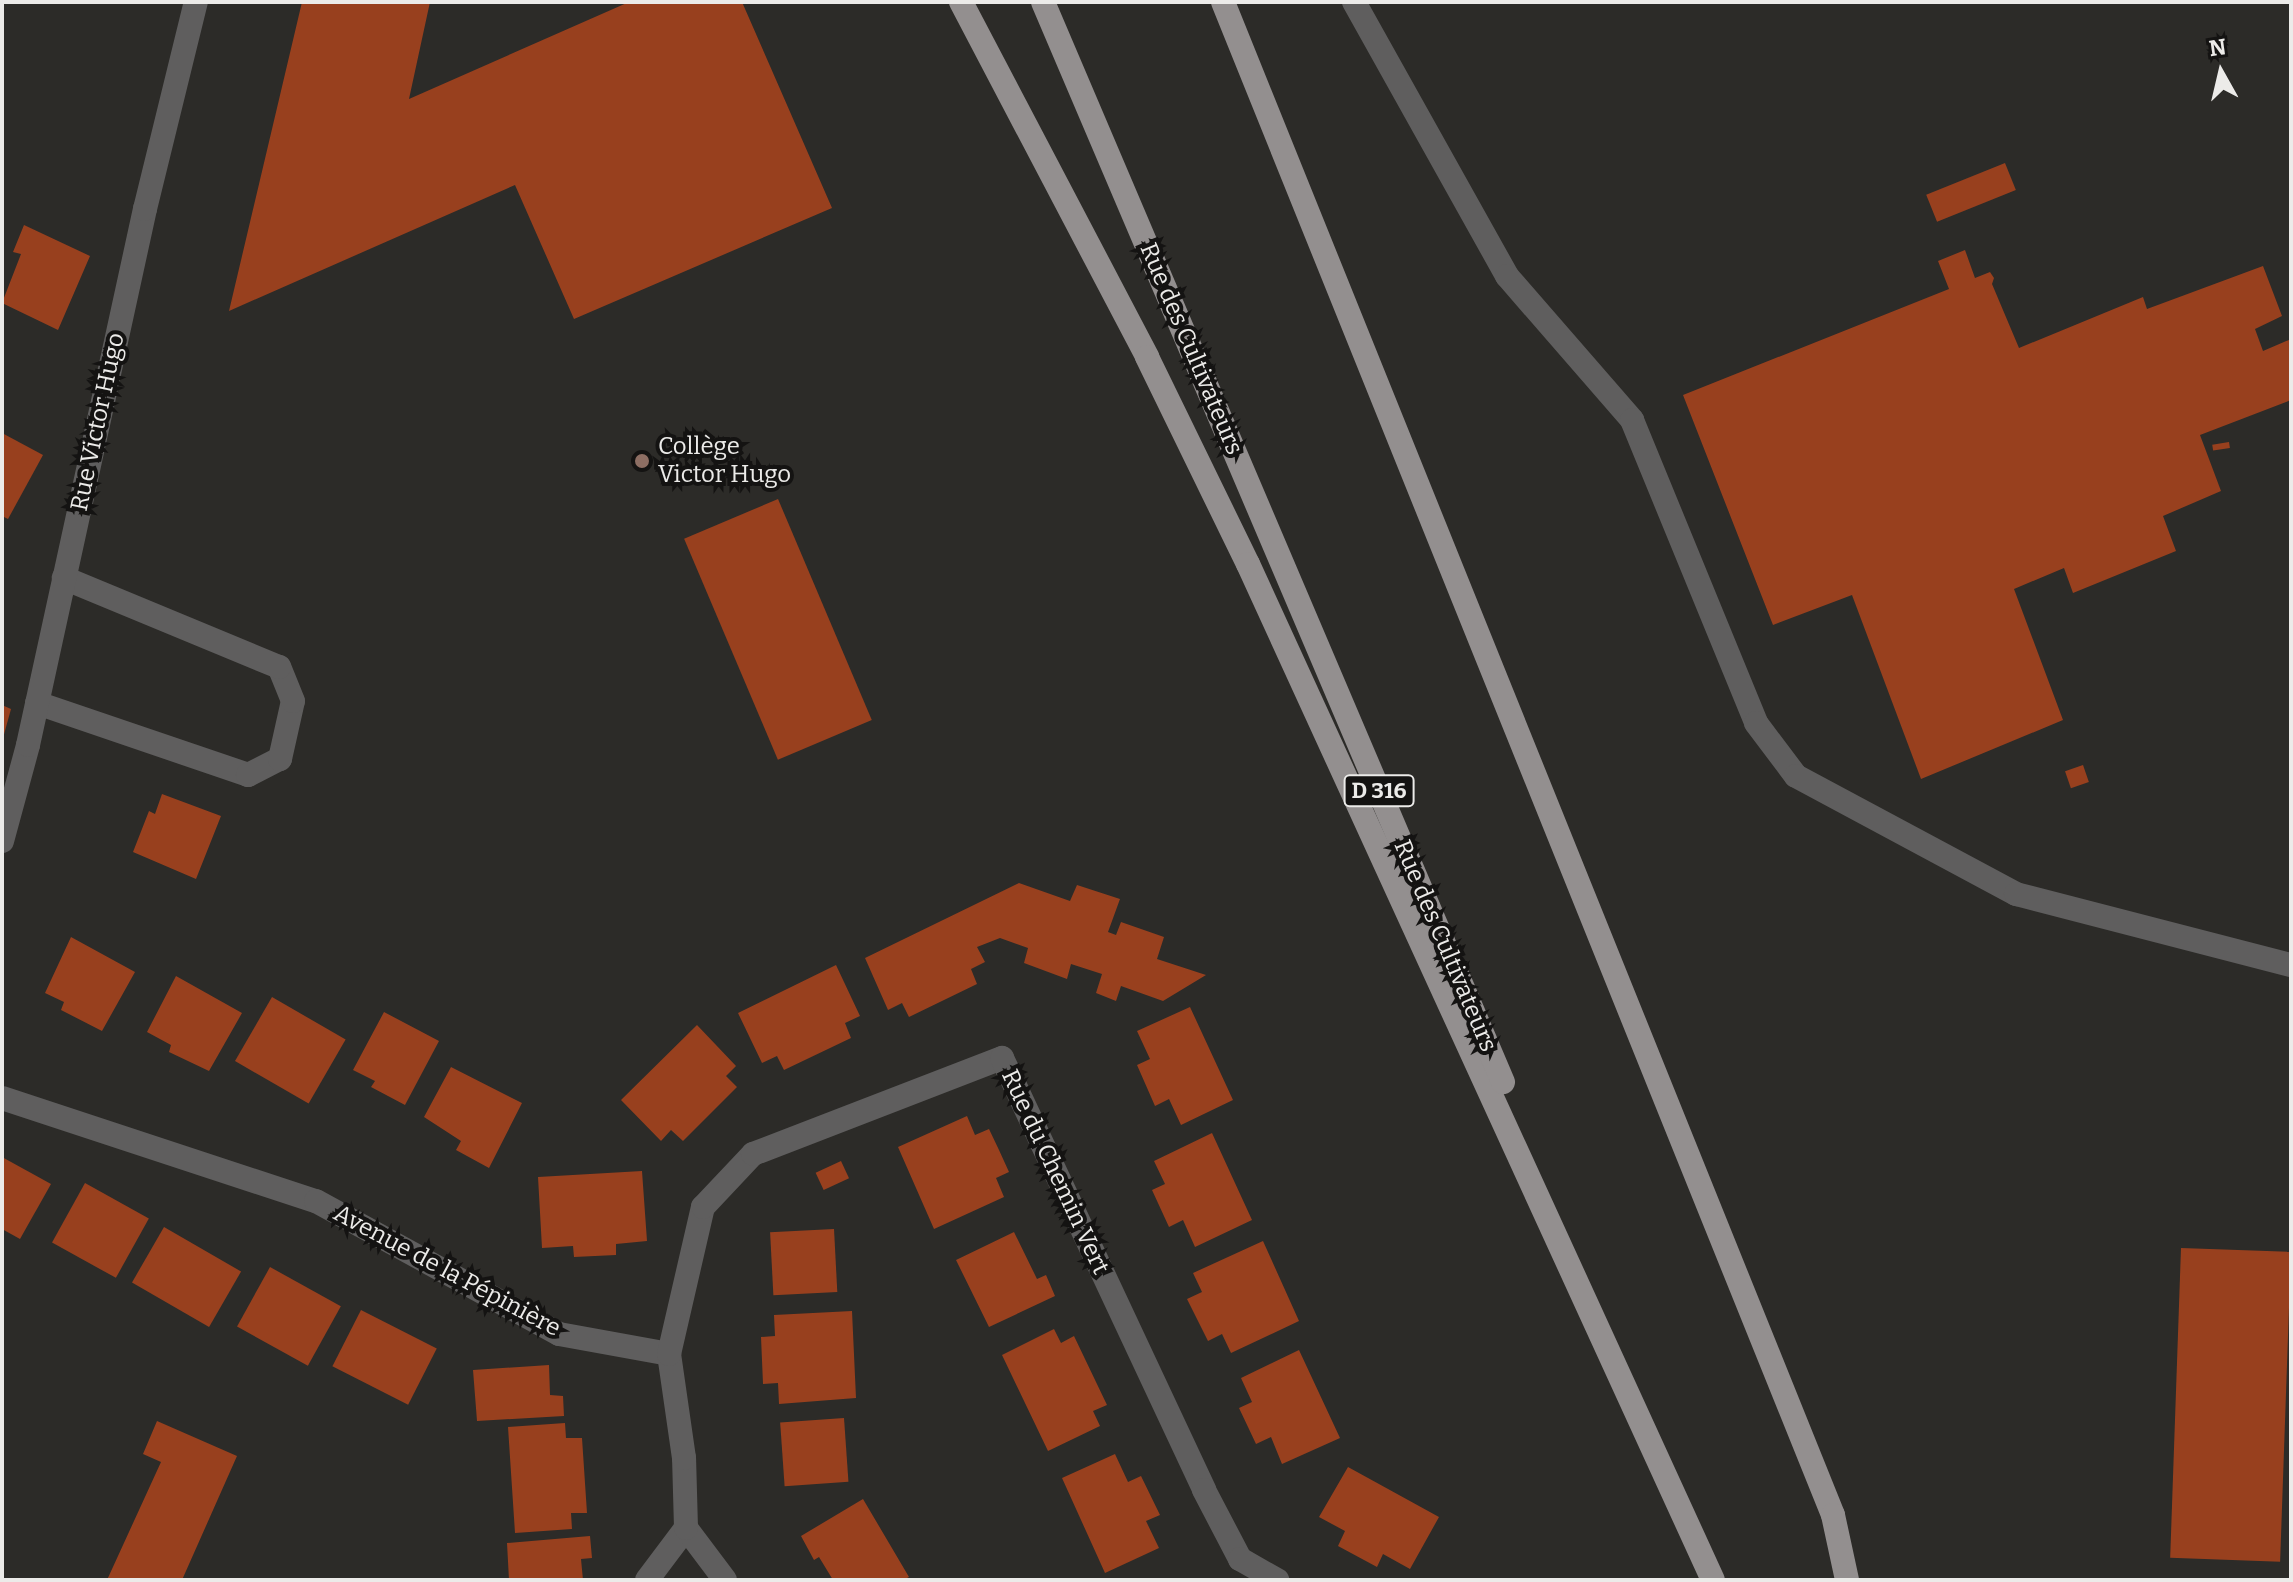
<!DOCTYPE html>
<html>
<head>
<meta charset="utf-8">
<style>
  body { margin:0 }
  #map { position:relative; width:2293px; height:1582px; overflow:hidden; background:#2c2b28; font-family:Bitter,serif }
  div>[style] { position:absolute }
  .building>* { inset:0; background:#98401e; transform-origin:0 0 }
  .minor>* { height:24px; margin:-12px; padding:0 12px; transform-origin:12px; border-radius:12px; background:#5f5e5e }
  .major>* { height:24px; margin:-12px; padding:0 12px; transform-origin:12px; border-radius:12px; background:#938f8f }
  .dots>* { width:22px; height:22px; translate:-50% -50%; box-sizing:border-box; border:4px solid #141312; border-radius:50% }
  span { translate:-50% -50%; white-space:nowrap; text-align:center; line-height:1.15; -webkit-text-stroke:8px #141312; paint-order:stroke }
  .shield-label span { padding:2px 6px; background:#141312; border:2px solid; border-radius:6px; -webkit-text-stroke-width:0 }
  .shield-label { font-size:22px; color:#ecebe9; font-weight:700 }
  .street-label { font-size:24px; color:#ecebe9 }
  .poi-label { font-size:24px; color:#ecebe9 }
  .left { translate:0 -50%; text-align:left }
  .frame { position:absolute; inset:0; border:4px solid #ecebe9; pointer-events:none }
  .north { position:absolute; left:2181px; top:32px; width:80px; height:80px; -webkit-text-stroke:6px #141312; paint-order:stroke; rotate:352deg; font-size:22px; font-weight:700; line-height:32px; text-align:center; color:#ecebe9 }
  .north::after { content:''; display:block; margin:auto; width:28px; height:36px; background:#ecebe9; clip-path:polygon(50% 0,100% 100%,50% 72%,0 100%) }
</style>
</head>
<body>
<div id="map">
  <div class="building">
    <i style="clip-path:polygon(302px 2px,430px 2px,409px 99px,629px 2px,742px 2px,832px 208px,574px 319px,515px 185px,229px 311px)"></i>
    <i style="left:2005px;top:163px;width:29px;height:85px;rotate:68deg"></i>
    <i style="clip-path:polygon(24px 225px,90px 256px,58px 330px,2px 303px,21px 254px,13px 252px)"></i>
    <i style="clip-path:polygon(1965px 250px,1975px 278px,1990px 272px,1994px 278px,1992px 284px,2019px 348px,2143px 297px,2147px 309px,2263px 266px,2282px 316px,2255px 329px,2263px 351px,2291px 339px,2291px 400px,2200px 435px,2221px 491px,2163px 516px,2176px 551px,2073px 593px,2064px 568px,2014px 589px,2063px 720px,1921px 779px,1852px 595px,1773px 625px,1683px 395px,1949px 289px,1938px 261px)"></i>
    <i style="clip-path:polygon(2px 433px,43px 455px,8px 519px,2px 516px)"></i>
    <i style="left:2229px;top:442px;width:6px;height:17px;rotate:81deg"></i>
    <i style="left:778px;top:499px;width:240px;height:102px;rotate:67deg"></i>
    <i style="clip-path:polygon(2px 705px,11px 709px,3px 738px,2px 737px)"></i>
    <i style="left:2083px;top:765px;width:18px;height:19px;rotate:71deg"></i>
    <i style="clip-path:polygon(162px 794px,221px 816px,196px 879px,133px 852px,149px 811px,155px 814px)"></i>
    <i style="clip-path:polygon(1019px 883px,1070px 901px,1077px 885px,1120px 899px,1108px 932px,1116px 935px,1121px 922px,1164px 937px,1157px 959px,1206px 975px,1163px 1001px,1121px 986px,1116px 1001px,1096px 993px,1102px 974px,1071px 964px,1067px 979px,1024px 963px,1028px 948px,1000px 938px,977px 947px,985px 962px,971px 969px,977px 984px,909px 1017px,902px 1003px,888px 1010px,865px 958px)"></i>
    <i style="clip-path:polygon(71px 937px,135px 972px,102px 1031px,61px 1010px,64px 1002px,45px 993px)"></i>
    <i style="clip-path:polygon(836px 965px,860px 1016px,845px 1023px,851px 1038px,784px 1070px,777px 1056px,762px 1063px,738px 1013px)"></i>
    <i style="clip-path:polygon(176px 976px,242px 1013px,209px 1071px,169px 1052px,171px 1045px,147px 1032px)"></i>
    <i style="left:272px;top:997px;width:85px;height:74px;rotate:30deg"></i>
    <i style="clip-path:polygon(1190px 1007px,1233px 1100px,1181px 1125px,1169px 1099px,1155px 1106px,1137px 1065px,1150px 1059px,1137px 1031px)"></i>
    <i style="clip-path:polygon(384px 1012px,439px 1041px,405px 1105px,371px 1087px,375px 1081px,353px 1070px)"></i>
    <i style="clip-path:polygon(697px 1025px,736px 1066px,726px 1076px,737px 1087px,683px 1141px,671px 1130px,661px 1141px,621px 1100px)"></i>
    <i style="clip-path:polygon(451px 1067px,522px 1103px,489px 1168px,456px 1150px,461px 1141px,424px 1117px)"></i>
    <i style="clip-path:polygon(967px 1116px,975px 1135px,989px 1129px,999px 1150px,1009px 1172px,996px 1178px,1004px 1197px,934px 1229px,898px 1147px)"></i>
    <i style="clip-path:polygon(1212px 1133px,1252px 1220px,1195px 1247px,1183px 1220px,1169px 1227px,1152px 1190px,1165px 1184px,1154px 1161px)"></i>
    <i style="clip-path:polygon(2px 1157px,51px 1184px,20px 1239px,2px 1229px)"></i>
    <i style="left:841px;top:1161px;width:19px;height:28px;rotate:65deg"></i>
    <i style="clip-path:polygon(642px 1171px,647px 1241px,616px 1244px,616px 1255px,574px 1257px,573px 1246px,542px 1248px,538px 1177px)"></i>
    <i style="left:85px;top:1183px;width:73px;height:68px;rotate:29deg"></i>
    <i style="left:164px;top:1227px;width:89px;height:64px;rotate:30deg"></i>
    <i style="left:834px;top:1229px;width:63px;height:64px;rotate:87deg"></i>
    <i style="clip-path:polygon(1014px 1232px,1037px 1279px,1046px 1275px,1055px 1296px,989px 1327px,956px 1260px)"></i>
    <i style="clip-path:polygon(1263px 1241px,1299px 1321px,1231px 1353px,1222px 1334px,1208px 1341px,1187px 1299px,1202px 1292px,1193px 1273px)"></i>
    <i style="left:2181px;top:1248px;width:110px;height:310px;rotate:2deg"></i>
    <i style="left:270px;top:1267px;width:81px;height:68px;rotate:29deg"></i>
    <i style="left:361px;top:1310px;width:85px;height:63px;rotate:27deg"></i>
    <i style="clip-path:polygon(852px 1311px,856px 1398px,779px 1404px,778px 1383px,763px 1384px,761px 1337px,775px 1336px,774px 1315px)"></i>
    <i style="clip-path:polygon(1054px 1329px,1061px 1343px,1074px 1336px,1107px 1405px,1093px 1411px,1100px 1426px,1048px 1451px,1002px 1355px)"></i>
    <i style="clip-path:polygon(1299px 1350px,1340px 1438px,1282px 1464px,1271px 1437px,1256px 1444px,1248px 1427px,1239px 1408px,1252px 1402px,1241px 1378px)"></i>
    <i style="clip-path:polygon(549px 1365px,550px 1395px,563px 1396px,564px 1416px,477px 1421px,473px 1370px)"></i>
    <i style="left:844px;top:1418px;width:64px;height:64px;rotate:86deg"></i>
    <i style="clip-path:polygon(157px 1421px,237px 1456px,182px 1580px,107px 1580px,161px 1462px,143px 1454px)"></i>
    <i style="clip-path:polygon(565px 1423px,566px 1438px,582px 1438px,587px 1513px,571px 1513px,572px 1529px,515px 1533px,508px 1427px)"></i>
    <i style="clip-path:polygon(1115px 1454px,1128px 1482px,1141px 1476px,1160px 1515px,1146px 1521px,1159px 1548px,1105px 1573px,1062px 1478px)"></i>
    <i style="clip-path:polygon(1348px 1467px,1439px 1517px,1410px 1569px,1383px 1554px,1377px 1567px,1338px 1546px,1345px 1531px,1319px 1517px)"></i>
    <i style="clip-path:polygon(863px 1499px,909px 1577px,903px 1580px,833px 1580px,819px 1557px,814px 1560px,801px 1536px)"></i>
    <i style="clip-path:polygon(590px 1536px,592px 1558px,581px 1559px,583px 1580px,509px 1580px,507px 1543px)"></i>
  </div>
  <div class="minor">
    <i style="left:1354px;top:2px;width:314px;rotate:60.8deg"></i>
    <i style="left:1507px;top:276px;width:191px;rotate:49deg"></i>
    <i style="left:1632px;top:420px;width:327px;rotate:67.7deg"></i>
    <i style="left:1756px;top:723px;width:66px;rotate:53deg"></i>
    <i style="left:1796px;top:776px;width:250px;rotate:28.2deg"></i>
    <i style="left:2016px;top:894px;width:284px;rotate:14.5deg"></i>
    <i style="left:37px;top:703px;width:223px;rotate:18.8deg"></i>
    <i style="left:248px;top:775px;width:36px;rotate:-27deg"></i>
    <i style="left:280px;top:759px;width:59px;rotate:-77.4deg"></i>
    <i style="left:293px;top:701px;width:37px;rotate:-112deg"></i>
    <i style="left:279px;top:667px;width:233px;rotate:-157.5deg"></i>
    <i style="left:2px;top:841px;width:99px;rotate:-74.8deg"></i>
    <i style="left:28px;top:745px;width:549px;rotate:-77.69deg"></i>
    <i style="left:145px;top:209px;width:213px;rotate:-76.2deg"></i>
    <i style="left:2px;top:1098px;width:330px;rotate:18.2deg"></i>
    <i style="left:316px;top:1201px;width:277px;rotate:28.7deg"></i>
    <i style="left:559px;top:1334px;width:112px;rotate:10.3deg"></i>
    <i style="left:647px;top:1580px;width:65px;rotate:-53.1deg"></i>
    <i style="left:725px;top:1580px;width:65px;rotate:-126.9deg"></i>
    <i style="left:686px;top:1528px;width:70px;rotate:-91.6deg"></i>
    <i style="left:684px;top:1458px;width:105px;rotate:-98.2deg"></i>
    <i style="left:669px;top:1354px;width:151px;rotate:-77deg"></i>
    <i style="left:703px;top:1207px;width:73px;rotate:-46.7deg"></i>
    <i style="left:753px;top:1154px;width:267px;rotate:-21.1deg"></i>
    <i style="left:1002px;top:1058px;width:477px;rotate:64.9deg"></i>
    <i style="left:1204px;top:1490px;width:78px;rotate:62.4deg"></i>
    <i style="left:1240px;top:1559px;width:43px;rotate:29.6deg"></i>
  </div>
  <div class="major">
    <i style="left:961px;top:2px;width:401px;rotate:62.3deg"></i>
    <i style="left:1147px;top:357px;width:230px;rotate:64deg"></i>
    <i style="left:1248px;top:564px;width:1117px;rotate:65.41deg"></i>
    <i style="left:1043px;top:2px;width:1174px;rotate:66.93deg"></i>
    <i style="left:1223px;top:2px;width:1631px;rotate:68.04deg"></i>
    <i style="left:1833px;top:1515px;width:66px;rotate:77.8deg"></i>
  </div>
  <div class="dots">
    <i style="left:642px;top:461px;background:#8d6e63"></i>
  </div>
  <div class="shield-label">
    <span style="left:1379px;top:791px">D 316</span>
  </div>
  <div class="street-label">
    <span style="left:1191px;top:349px;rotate:67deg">Rue des Cultivateurs</span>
    <span style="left:98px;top:422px;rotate:-78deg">Rue Victor Hugo</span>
    <span style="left:1445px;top:946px;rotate:67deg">Rue des Cultivateurs</span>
    <span style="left:1055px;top:1172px;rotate:65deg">Rue du Chemin Vert</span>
    <span style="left:447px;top:1271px;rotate:28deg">Avenue de la Pépinière</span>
  </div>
  <div class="poi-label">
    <span class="left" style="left:658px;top:461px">Collège<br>Victor Hugo</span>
  </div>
  <div class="frame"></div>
  <div class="north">N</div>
</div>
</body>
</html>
